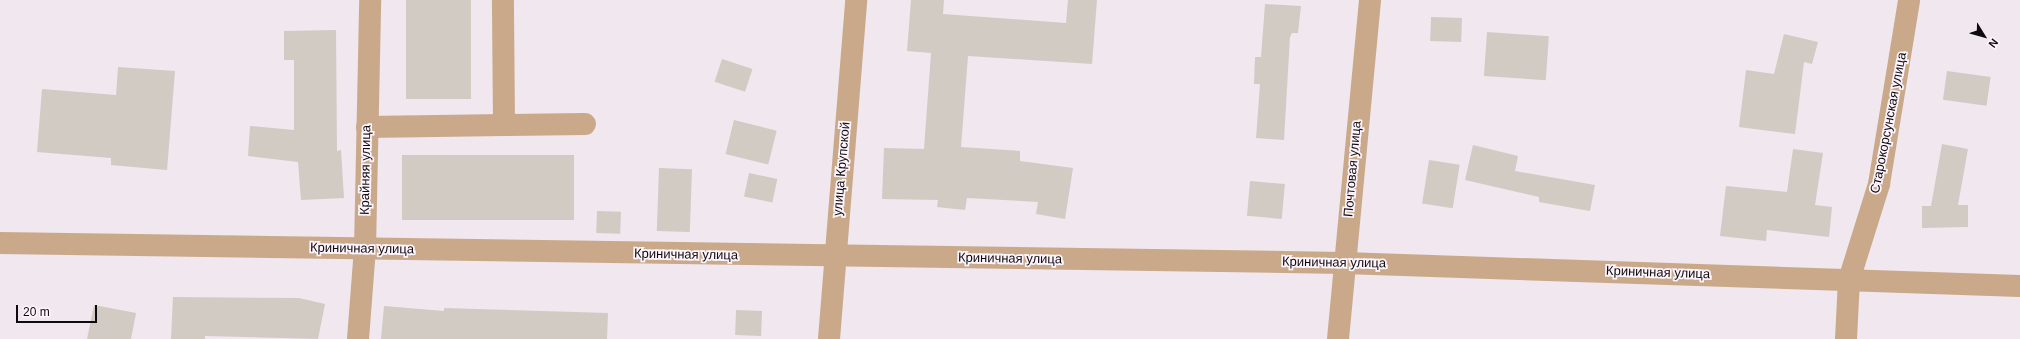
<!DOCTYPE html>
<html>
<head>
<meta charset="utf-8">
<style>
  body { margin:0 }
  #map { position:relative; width:2020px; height:339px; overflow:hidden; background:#f0e7ef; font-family:Arial,sans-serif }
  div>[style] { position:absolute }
  .building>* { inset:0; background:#d2cbc3; transform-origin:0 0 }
  .minor>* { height:22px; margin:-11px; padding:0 11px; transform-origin:11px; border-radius:11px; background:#c9a98a }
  span { translate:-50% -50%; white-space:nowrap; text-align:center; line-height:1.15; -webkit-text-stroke:3.5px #fdf4fc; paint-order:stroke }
  .street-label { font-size:13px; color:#0d0b0d }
  .north { position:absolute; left:1964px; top:16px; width:40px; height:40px; -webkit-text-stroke:3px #fdf4fc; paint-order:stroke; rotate:127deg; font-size:11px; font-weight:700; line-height:16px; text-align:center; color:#0d0b0d }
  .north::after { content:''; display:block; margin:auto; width:14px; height:18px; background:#0d0b0d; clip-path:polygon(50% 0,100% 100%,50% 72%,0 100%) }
  .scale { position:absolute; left:16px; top:305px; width:81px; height:18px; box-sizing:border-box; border:2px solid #0d0b0d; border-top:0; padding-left:5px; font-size:12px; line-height:14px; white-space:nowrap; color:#0d0b0d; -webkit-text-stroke:3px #fdf4fc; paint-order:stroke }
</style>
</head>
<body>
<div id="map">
  <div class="building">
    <i style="left:406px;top:0;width:65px;height:99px"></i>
    <i style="clip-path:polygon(911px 0,944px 0,943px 14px,1066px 23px,1068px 0,1097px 0,1092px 64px,968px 56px,961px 147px,1020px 151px,1020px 161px,1073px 168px,1065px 219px,1036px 214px,1038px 202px,967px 198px,965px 210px,937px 207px,938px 200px,882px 199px,884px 148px,924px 149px,931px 53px,907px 51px)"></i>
    <i style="clip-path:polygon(1265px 4px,1301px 6px,1298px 33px,1292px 33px,1290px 37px,1284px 140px,1256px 138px,1260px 84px,1254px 84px,1255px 57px,1261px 57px)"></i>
    <i style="left:1431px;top:17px;width:31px;height:24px;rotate:2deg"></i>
    <i style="clip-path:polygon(336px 30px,337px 151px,341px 150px,344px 198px,301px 200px,298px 162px,248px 156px,250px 126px,294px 130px,294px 60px,284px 60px,284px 31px)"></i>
    <i style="left:1487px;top:32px;width:62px;height:44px;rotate:4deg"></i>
    <i style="clip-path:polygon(1784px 34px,1818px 42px,1812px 64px,1804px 62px,1795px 134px,1739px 127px,1746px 70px,1774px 74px)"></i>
    <i style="left:722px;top:59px;width:32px;height:24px;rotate:18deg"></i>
    <i style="clip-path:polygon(118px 67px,175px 71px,167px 170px,111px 165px,111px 158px,37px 152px,42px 89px,116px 95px)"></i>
    <i style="left:1947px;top:71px;width:44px;height:29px;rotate:8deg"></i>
    <i style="left:734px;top:120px;width:44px;height:35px;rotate:14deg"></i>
    <i style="clip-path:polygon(1942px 144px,1968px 149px,1958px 205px,1968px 205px,1968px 227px,1922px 228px,1922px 206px,1931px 206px)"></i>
    <i style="clip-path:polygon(1473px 145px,1518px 156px,1515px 171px,1595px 185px,1590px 211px,1539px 202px,1539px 197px,1465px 180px)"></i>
    <i style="clip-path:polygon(1793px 149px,1823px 153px,1815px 205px,1832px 207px,1829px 237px,1767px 230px,1766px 241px,1720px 236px,1726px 186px,1787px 192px)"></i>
    <i style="left:402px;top:155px;width:172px;height:65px"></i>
    <i style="left:1429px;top:160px;width:31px;height:44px;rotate:9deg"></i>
    <i style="left:659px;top:168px;width:33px;height:63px;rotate:2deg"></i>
    <i style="left:749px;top:173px;width:29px;height:24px;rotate:12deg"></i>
    <i style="left:1250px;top:181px;width:35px;height:35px;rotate:5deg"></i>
    <i style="left:597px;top:211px;width:24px;height:22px;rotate:2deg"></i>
    <i style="clip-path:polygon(173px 297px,299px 298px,325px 304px,318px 339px,205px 336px,205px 339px,171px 339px)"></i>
    <i style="clip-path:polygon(94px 305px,136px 313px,131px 339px,87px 339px)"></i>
    <i style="clip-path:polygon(384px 306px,444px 311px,444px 308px,608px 313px,607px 339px,381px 339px)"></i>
    <i style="left:736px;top:310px;width:26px;height:25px;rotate:2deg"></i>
  </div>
  <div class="minor">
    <i style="left:504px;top:125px;width:81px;rotate:-0.7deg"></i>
    <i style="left:367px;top:127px;width:137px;rotate:-0.8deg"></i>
    <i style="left:504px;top:125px;width:125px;rotate:-90.5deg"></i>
    <i style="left:0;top:243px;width:1344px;rotate:0.85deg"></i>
    <i style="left:1344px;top:263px;width:676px;rotate:1.95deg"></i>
    <i style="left:358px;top:339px;width:90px;rotate:-85.6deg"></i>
    <i style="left:365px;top:249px;width:249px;rotate:-88.8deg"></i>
    <i style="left:829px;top:339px;width:340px;rotate:-85.4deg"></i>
    <i style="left:1338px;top:339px;width:341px;rotate:-84.6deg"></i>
    <i style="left:1846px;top:339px;width:59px;rotate:-87.1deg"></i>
    <i style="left:1849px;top:280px;width:101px;rotate:-72.6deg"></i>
    <i style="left:1879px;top:184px;width:186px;rotate:-80.7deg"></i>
  </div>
  <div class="street-label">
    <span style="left:1889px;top:123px;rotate:-79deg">Старокорсунская улица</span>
    <span style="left:842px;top:169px;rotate:-85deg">улица Крупской</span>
    <span style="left:1353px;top:169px;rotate:-85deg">Почтовая улица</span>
    <span style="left:366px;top:170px;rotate:-89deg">Крайняя улица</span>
    <span style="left:362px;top:249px;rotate:1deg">Криничная улица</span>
    <span style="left:686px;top:255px;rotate:1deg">Криничная улица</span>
    <span style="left:1010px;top:259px;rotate:1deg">Криничная улица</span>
    <span style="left:1334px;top:263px;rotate:1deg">Криничная улица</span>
    <span style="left:1658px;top:273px;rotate:2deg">Криничная улица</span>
  </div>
  <div class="north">N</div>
  <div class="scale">20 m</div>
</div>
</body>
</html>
